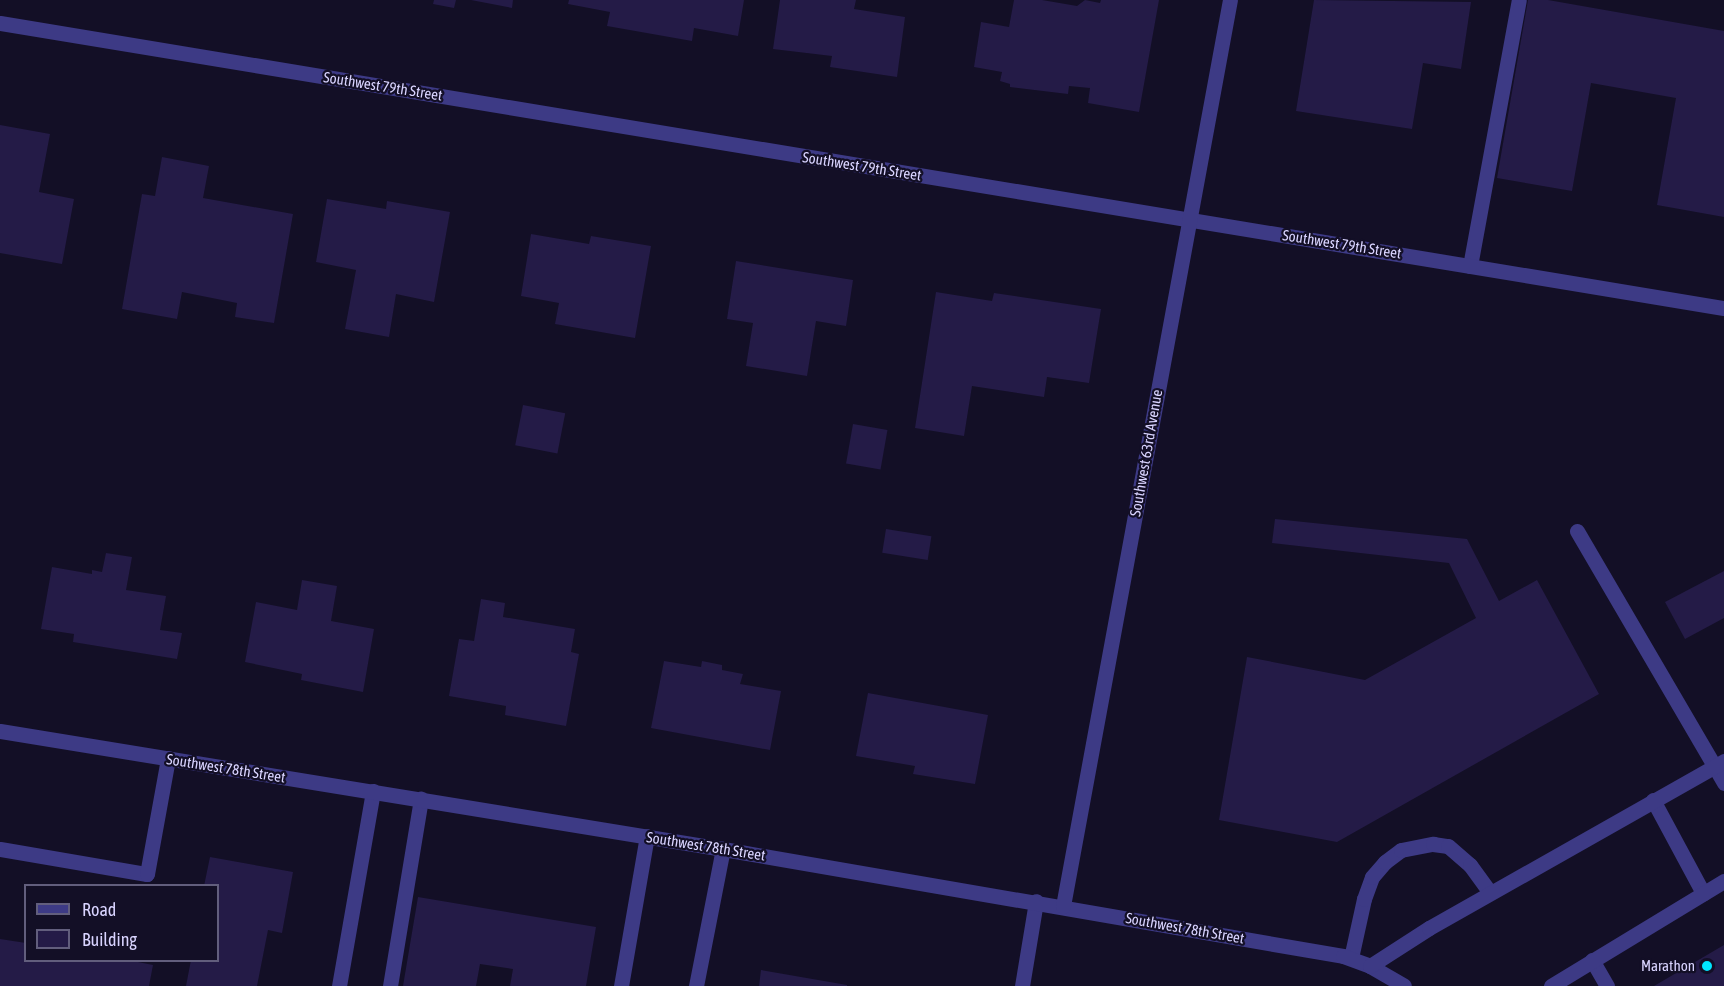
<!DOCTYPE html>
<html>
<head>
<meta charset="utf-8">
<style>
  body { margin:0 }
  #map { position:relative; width:1724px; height:986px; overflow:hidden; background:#130f26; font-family:"Asap Condensed",sans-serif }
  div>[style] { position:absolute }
  .building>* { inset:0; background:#241b47; transform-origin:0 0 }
  .lane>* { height:15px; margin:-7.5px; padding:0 7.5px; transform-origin:7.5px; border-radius:7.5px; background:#3d3a85 }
  .street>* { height:15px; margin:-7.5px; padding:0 7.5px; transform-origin:7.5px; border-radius:7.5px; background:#3d3a85 }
  .dots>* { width:16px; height:16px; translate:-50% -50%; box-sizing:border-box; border:3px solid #130f26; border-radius:50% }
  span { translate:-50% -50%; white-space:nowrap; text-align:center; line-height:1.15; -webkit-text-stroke:4.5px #130f26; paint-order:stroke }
  .street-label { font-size:15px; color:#d9d4ff }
  .poi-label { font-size:15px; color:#d9d4ff }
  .right { translate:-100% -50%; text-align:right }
  .legend { position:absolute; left:24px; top:884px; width:195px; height:78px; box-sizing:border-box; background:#130f26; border:2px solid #625e7d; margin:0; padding:8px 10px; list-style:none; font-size:18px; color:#d9d4ff }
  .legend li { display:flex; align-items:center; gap:12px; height:30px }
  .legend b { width:30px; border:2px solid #625e7d }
</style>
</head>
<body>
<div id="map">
  <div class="building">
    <i style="clip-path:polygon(434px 0,456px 0,454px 8px,433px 4px)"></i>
    <i style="clip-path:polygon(471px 0,513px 0,512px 8px)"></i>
    <i style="clip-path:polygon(569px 0,744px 0,738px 36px,694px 28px,692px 41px,607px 26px,610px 12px,568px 4px)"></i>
    <i style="clip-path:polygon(780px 0,856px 0,854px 9px,905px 17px,897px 77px,830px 67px,832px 56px,773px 49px)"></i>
    <i style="clip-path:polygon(1014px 0,1042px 0,1077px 6px,1085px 0,1100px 3px,1101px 0,1159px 0,1139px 112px,1088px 103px,1090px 88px,1069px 86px,1068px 94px,1010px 87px,1010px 84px,1000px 81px,1002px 72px,974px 67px,981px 22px,1009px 27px)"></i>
    <i style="clip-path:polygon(1314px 0,1471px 2px,1461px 69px,1423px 63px,1412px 129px,1296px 111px)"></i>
    <i style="clip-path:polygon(1528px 0,1548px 0,1724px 31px,1724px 217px,1657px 205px,1676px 98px,1591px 83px,1572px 191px,1497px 178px)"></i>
    <i style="clip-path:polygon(0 125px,50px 134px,39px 192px,74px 199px,62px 264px,0 253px)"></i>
    <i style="clip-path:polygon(162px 157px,209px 166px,203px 198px,293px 214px,274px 323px,235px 317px,237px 303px,182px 292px,177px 319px,122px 309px,142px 194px,155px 196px)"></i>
    <i style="clip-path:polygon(327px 199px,386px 209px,387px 201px,450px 212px,434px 302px,396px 294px,389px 337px,345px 329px,356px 270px,316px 262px)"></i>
    <i style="clip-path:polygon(531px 234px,589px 244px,591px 236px,651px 246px,635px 338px,555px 324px,559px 303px,521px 296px)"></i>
    <i style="clip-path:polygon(736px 261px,853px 280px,846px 326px,816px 321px,807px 376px,746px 366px,753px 323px,727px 319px)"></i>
    <i style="clip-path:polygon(936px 292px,992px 301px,994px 293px,1101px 309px,1089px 383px,1047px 377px,1044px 397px,972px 386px,964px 436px,915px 428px)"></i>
    <i style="left:523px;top:405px;width:43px;height:41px;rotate:11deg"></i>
    <i style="left:853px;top:424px;width:35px;height:40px;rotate:10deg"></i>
    <i style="clip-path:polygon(1275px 519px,1467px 539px,1499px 601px,1537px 580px,1599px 694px,1337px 842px,1219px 820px,1247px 657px,1365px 680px,1476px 618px,1449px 563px,1272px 543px)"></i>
    <i style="left:886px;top:529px;width:46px;height:24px;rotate:9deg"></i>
    <i style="clip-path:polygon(106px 553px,132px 557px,126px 590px,166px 596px,160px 630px,182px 633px,177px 659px,73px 642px,74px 634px,41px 629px,52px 567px,92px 574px,92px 570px,102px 572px)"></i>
    <i style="clip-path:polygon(1724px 571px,1724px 618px,1685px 639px,1665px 602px)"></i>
    <i style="clip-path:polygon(302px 580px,337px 586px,331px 621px,374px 629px,363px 692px,301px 680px,302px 674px,245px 662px,256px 602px,297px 610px)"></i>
    <i style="clip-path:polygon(481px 599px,505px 603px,503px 617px,575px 629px,571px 652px,579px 654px,566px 726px,505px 715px,506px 706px,449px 696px,459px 639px,474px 641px)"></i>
    <i style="clip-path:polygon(664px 661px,701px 667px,702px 661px,722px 665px,722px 670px,743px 674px,740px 684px,781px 691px,770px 750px,651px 728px)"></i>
    <i style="clip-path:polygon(868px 693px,988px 715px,975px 784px,913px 774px,915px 766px,856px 756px)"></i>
    <i style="clip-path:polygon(210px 857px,293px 872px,282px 933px,268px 930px,257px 986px,186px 986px,191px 960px,218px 960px,218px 886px,204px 886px)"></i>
    <i style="clip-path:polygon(418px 897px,596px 927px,586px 986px,510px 986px,513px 969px,480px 964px,476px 986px,403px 986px)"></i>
    <i style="clip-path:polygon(0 939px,26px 943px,26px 960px,128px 960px,153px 965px,149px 986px,0 986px)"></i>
    <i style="clip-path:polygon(1724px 945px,1724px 986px,1654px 986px)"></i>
    <i style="clip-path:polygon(761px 970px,847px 985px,847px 986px,759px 986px)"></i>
  </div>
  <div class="lane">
    <i style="left:1470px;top:266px;width:270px;rotate:-79.6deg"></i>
    <i style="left:1577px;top:531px;width:292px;rotate:59.7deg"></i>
    <i style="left:1653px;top:800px;width:106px;rotate:61.7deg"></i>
    <i style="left:0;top:849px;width:149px;rotate:9.7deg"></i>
    <i style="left:147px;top:874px;width:118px;rotate:-79.7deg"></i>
    <i style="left:1351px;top:958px;width:60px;rotate:-77.6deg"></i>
    <i style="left:1364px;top:899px;width:23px;rotate:-70deg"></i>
    <i style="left:1372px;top:877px;width:20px;rotate:-49deg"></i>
    <i style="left:1385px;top:862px;width:20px;rotate:-37deg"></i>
    <i style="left:1401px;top:850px;width:33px;rotate:-11deg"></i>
    <i style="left:1433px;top:844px;width:15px;rotate:8deg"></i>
    <i style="left:1448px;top:846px;width:29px;rotate:41deg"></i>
    <i style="left:1470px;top:865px;width:34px;rotate:54deg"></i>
    <i style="left:1592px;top:960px;width:30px;rotate:60deg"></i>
    <i style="left:339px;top:986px;width:198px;rotate:-80.1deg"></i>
    <i style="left:390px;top:986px;width:190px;rotate:-80.6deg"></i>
    <i style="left:621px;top:986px;width:152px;rotate:-80.2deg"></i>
    <i style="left:696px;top:986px;width:140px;rotate:-78.9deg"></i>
    <i style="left:1022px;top:986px;width:86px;rotate:-80.6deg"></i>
    <i style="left:1551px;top:986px;width:202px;rotate:-31.3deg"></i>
  </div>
  <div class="street">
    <i style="left:0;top:23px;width:1747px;rotate:9.39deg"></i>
    <i style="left:0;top:731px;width:733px;rotate:9.27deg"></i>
    <i style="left:723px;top:849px;width:629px;rotate:9.79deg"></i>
    <i style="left:1343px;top:956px;width:29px;rotate:20deg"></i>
    <i style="left:1370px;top:966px;width:39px;rotate:30deg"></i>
    <i style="left:1063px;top:906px;width:921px;rotate:-79.56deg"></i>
    <i style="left:1370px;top:966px;width:70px;rotate:-32.8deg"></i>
    <i style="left:1429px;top:928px;width:339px;rotate:-29.5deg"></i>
  </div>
  <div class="dots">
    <i style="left:1707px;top:966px;background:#00e5ff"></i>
  </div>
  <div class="street-label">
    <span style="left:383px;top:86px;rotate:9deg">Southwest 79th Street</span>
    <span style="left:862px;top:166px;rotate:9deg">Southwest 79th Street</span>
    <span style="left:1342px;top:244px;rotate:9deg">Southwest 79th Street</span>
    <span style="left:1146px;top:453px;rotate:-80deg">Southwest 63rd Avenue</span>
    <span style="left:226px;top:768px;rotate:9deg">Southwest 78th Street</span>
    <span style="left:706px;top:846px;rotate:9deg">Southwest 78th Street</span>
    <span style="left:1185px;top:928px;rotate:10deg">Southwest 78th Street</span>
  </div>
  <div class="poi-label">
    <span class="right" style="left:1695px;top:966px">Marathon</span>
  </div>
  <ul class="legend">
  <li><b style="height:8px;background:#3d3a85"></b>Road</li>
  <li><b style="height:16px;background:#241b47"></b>Building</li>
  </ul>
</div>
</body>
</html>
